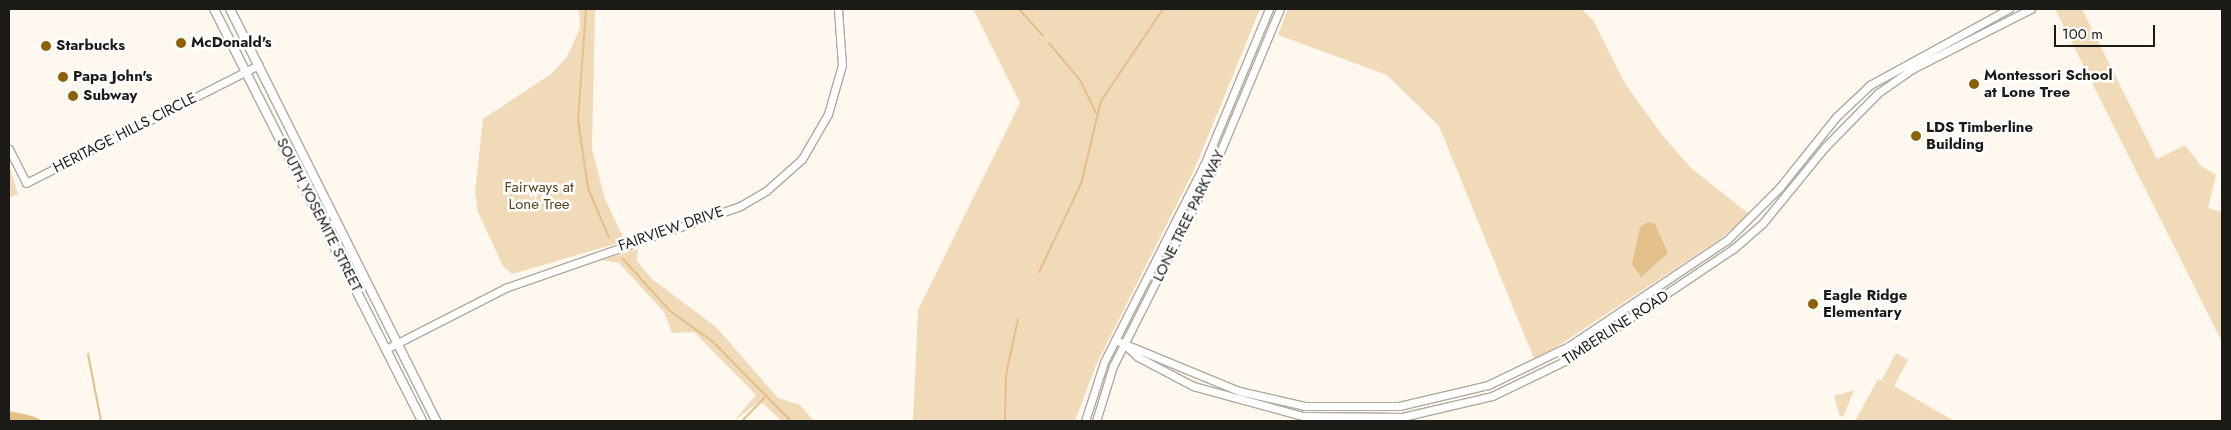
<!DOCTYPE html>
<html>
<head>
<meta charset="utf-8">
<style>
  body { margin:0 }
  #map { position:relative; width:2231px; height:430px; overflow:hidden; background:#fff8ee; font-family:Jost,sans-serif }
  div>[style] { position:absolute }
  .green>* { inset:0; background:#f1dab8 }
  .water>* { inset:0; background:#e3bf89 }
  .stream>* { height:2px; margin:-1px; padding:0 1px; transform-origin:1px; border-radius:1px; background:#e3bf89 }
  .roads { filter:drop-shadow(1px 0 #b0a9a0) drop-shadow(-1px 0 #b0a9a0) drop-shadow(0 1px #b0a9a0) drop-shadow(0 -1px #b0a9a0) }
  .tertiary>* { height:7px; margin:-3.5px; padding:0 3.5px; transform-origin:3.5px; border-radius:3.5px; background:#fff }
  .secondary>* { height:8px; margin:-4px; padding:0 4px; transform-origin:4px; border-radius:4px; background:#fff }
  .dots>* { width:14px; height:14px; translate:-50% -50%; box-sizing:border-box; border:2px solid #fff; border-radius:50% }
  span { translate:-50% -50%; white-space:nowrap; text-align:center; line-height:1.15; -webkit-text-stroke:5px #fff; paint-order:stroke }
  .poi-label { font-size:15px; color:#1c1a17; font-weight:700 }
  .left { translate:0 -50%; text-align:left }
  .street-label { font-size:15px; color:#1c1a17 }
  .park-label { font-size:15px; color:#5d441a }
  .frame { position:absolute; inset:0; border:10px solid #1c1a17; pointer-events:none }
  .scale { position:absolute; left:2054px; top:25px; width:101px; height:22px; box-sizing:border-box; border:2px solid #1c1a17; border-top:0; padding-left:6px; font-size:15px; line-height:18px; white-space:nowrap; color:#1c1a17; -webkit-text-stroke:4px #fff; paint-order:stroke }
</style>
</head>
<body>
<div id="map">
  <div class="green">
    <i style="clip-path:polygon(579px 9px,595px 9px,592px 149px,605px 199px,620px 231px,632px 251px,638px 249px,637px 261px,652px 279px,716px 327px,778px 398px,800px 405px,814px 421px,782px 421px,760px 401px,734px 421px,756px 395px,694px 332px,672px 333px,664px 312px,619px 263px,602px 260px,628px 252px,622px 242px,512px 274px,503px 266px,478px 212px,475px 192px,483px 119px,551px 74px,567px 57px,580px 28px)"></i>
    <i style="clip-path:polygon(973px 9px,1260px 9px,1195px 168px,1096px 365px,1075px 421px,913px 421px,918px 310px,1020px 103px)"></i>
    <i style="clip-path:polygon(1288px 9px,1582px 9px,1594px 22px,1624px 82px,1662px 135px,1691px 168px,1749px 214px,1720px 239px,1535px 361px,1439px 126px,1387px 75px,1278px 35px)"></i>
    <i style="clip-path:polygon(2055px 9px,2082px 9px,2157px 159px,2185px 145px,2201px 166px,2216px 175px,2208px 208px,2222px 212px,2222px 342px)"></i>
    <i style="clip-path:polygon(9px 165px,18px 194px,9px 198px)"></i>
    <i style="clip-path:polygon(1896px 353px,1908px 360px,1894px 386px,1954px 421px,1855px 421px,1878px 379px,1893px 386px,1882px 380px)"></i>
    <i style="clip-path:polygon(1854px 390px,1844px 415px,1840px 417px,1834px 396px)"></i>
  </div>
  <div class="water">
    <i style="clip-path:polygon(1648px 222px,1655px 224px,1668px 253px,1641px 277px,1632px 264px,1640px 227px)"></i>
    <i style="clip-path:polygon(9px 411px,32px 416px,43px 421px,9px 421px)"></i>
  </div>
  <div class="stream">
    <i style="left:586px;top:9px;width:111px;rotate:94.1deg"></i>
    <i style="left:578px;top:120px;width:69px;rotate:81.6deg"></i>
    <i style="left:588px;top:188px;width:54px;rotate:67.2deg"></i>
    <i style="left:1019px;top:9px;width:36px;rotate:48deg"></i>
    <i style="left:1049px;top:43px;width:48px;rotate:50deg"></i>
    <i style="left:1080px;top:80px;width:37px;rotate:64deg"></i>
    <i style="left:623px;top:259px;width:70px;rotate:47.9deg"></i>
    <i style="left:670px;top:311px;width:52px;rotate:35.5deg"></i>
    <i style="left:712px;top:341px;width:112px;rotate:45.4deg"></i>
    <i style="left:1039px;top:272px;width:98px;rotate:-64.5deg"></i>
    <i style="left:1081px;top:184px;width:85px;rotate:-76.5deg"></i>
    <i style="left:1101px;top:101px;width:111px;rotate:-56deg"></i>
    <i style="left:88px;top:354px;width:68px;rotate:79deg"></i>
    <i style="left:742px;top:421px;width:32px;rotate:-46deg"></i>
    <i style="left:1005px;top:421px;width:46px;rotate:-88.8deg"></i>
    <i style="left:1006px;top:375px;width:57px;rotate:-77.9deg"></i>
  </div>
  <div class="roads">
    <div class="tertiary">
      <i style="left:9px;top:149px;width:38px;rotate:63deg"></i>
      <i style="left:26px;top:183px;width:261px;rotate:-26.9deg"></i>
      <i style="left:1115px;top:340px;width:134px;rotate:22.4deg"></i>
      <i style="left:1239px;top:391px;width:68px;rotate:12.8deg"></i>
      <i style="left:1305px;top:406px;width:94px"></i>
      <i style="left:1399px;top:406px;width:91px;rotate:-13.3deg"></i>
      <i style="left:1488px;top:385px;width:90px;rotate:-25.7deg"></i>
      <i style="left:1569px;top:346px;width:190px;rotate:-33.9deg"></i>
      <i style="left:1727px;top:240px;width:75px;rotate:-45deg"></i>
      <i style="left:1780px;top:187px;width:90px;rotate:-51.3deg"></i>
      <i style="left:1836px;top:117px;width:47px;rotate:-43.3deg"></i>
      <i style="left:1870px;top:85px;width:158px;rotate:-28.8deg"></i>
      <i style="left:1124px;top:344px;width:19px;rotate:43deg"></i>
      <i style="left:1138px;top:357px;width:62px;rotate:27.8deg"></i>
      <i style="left:1193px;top:386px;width:114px;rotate:15.3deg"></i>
      <i style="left:1303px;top:416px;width:99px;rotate:0.6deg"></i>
      <i style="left:1402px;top:417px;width:92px;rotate:-13.1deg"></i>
      <i style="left:1492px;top:396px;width:85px;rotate:-25.7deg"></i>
      <i style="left:1569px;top:359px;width:197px;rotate:-33.9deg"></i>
      <i style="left:1733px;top:249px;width:38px;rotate:-41deg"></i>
      <i style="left:1762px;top:224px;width:99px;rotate:-50.7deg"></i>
      <i style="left:1825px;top:147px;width:76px;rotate:-45.5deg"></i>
      <i style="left:1878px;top:93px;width:42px;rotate:-35.2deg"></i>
      <i style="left:1912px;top:69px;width:133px;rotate:-26.8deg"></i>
      <i style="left:386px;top:349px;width:134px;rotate:-27.1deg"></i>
      <i style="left:505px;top:288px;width:249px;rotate:-19.2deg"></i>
      <i style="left:740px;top:206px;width:30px;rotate:-30deg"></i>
      <i style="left:766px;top:191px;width:48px;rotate:-41.6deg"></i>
      <i style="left:802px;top:159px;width:52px;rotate:-60deg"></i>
      <i style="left:828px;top:114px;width:51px;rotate:-74.1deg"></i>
      <i style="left:842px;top:65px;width:56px;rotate:-94.1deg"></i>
      <i style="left:1085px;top:421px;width:62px;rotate:-72.1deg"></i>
      <i style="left:1104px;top:362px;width:221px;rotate:-63.1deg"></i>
      <i style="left:1204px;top:165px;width:169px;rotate:-67.4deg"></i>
      <i style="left:1096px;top:421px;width:58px;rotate:-72.8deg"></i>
      <i style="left:1113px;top:366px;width:221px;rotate:-63.1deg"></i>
      <i style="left:1213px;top:169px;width:173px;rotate:-67.3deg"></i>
    </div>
    <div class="secondary">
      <i style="left:214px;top:9px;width:462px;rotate:63.2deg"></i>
      <i style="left:230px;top:9px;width:461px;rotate:63.4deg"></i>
    </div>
  </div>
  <div class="dots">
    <i style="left:181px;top:43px;background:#8d6105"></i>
    <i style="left:46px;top:46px;background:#8d6105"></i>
    <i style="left:63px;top:77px;background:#8d6105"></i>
    <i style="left:1974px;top:84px;background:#8d6105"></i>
    <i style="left:73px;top:96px;background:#8d6105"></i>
    <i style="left:1916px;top:136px;background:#8d6105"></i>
    <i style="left:1813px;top:304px;background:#8d6105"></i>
  </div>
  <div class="poi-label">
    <span class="left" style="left:191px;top:43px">McDonald's</span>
    <span class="left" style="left:56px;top:46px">Starbucks</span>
    <span class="left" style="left:1984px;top:84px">Montessori School<br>at Lone Tree</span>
    <span class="left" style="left:73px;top:77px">Papa John's</span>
    <span class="left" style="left:83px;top:96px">Subway</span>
    <span class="left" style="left:1926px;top:136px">LDS Timberline<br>Building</span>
    <span class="left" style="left:1823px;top:304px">Eagle Ridge<br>Elementary</span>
  </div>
  <div class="street-label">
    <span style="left:125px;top:133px;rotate:-27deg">HERITAGE HILLS CIRCLE</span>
    <span style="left:319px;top:215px;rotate:63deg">SOUTH YOSEMITE STREET</span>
    <span style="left:1189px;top:216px;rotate:-64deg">LONE TREE PARKWAY</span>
    <span style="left:671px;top:229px;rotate:-19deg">FAIRVIEW DRIVE</span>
    <span style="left:1616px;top:328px;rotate:-33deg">TIMBERLINE ROAD</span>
  </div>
  <div class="park-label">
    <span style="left:539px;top:196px">Fairways at<br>Lone Tree</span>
  </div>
  <div class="frame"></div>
  <div class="scale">100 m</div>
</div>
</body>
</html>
